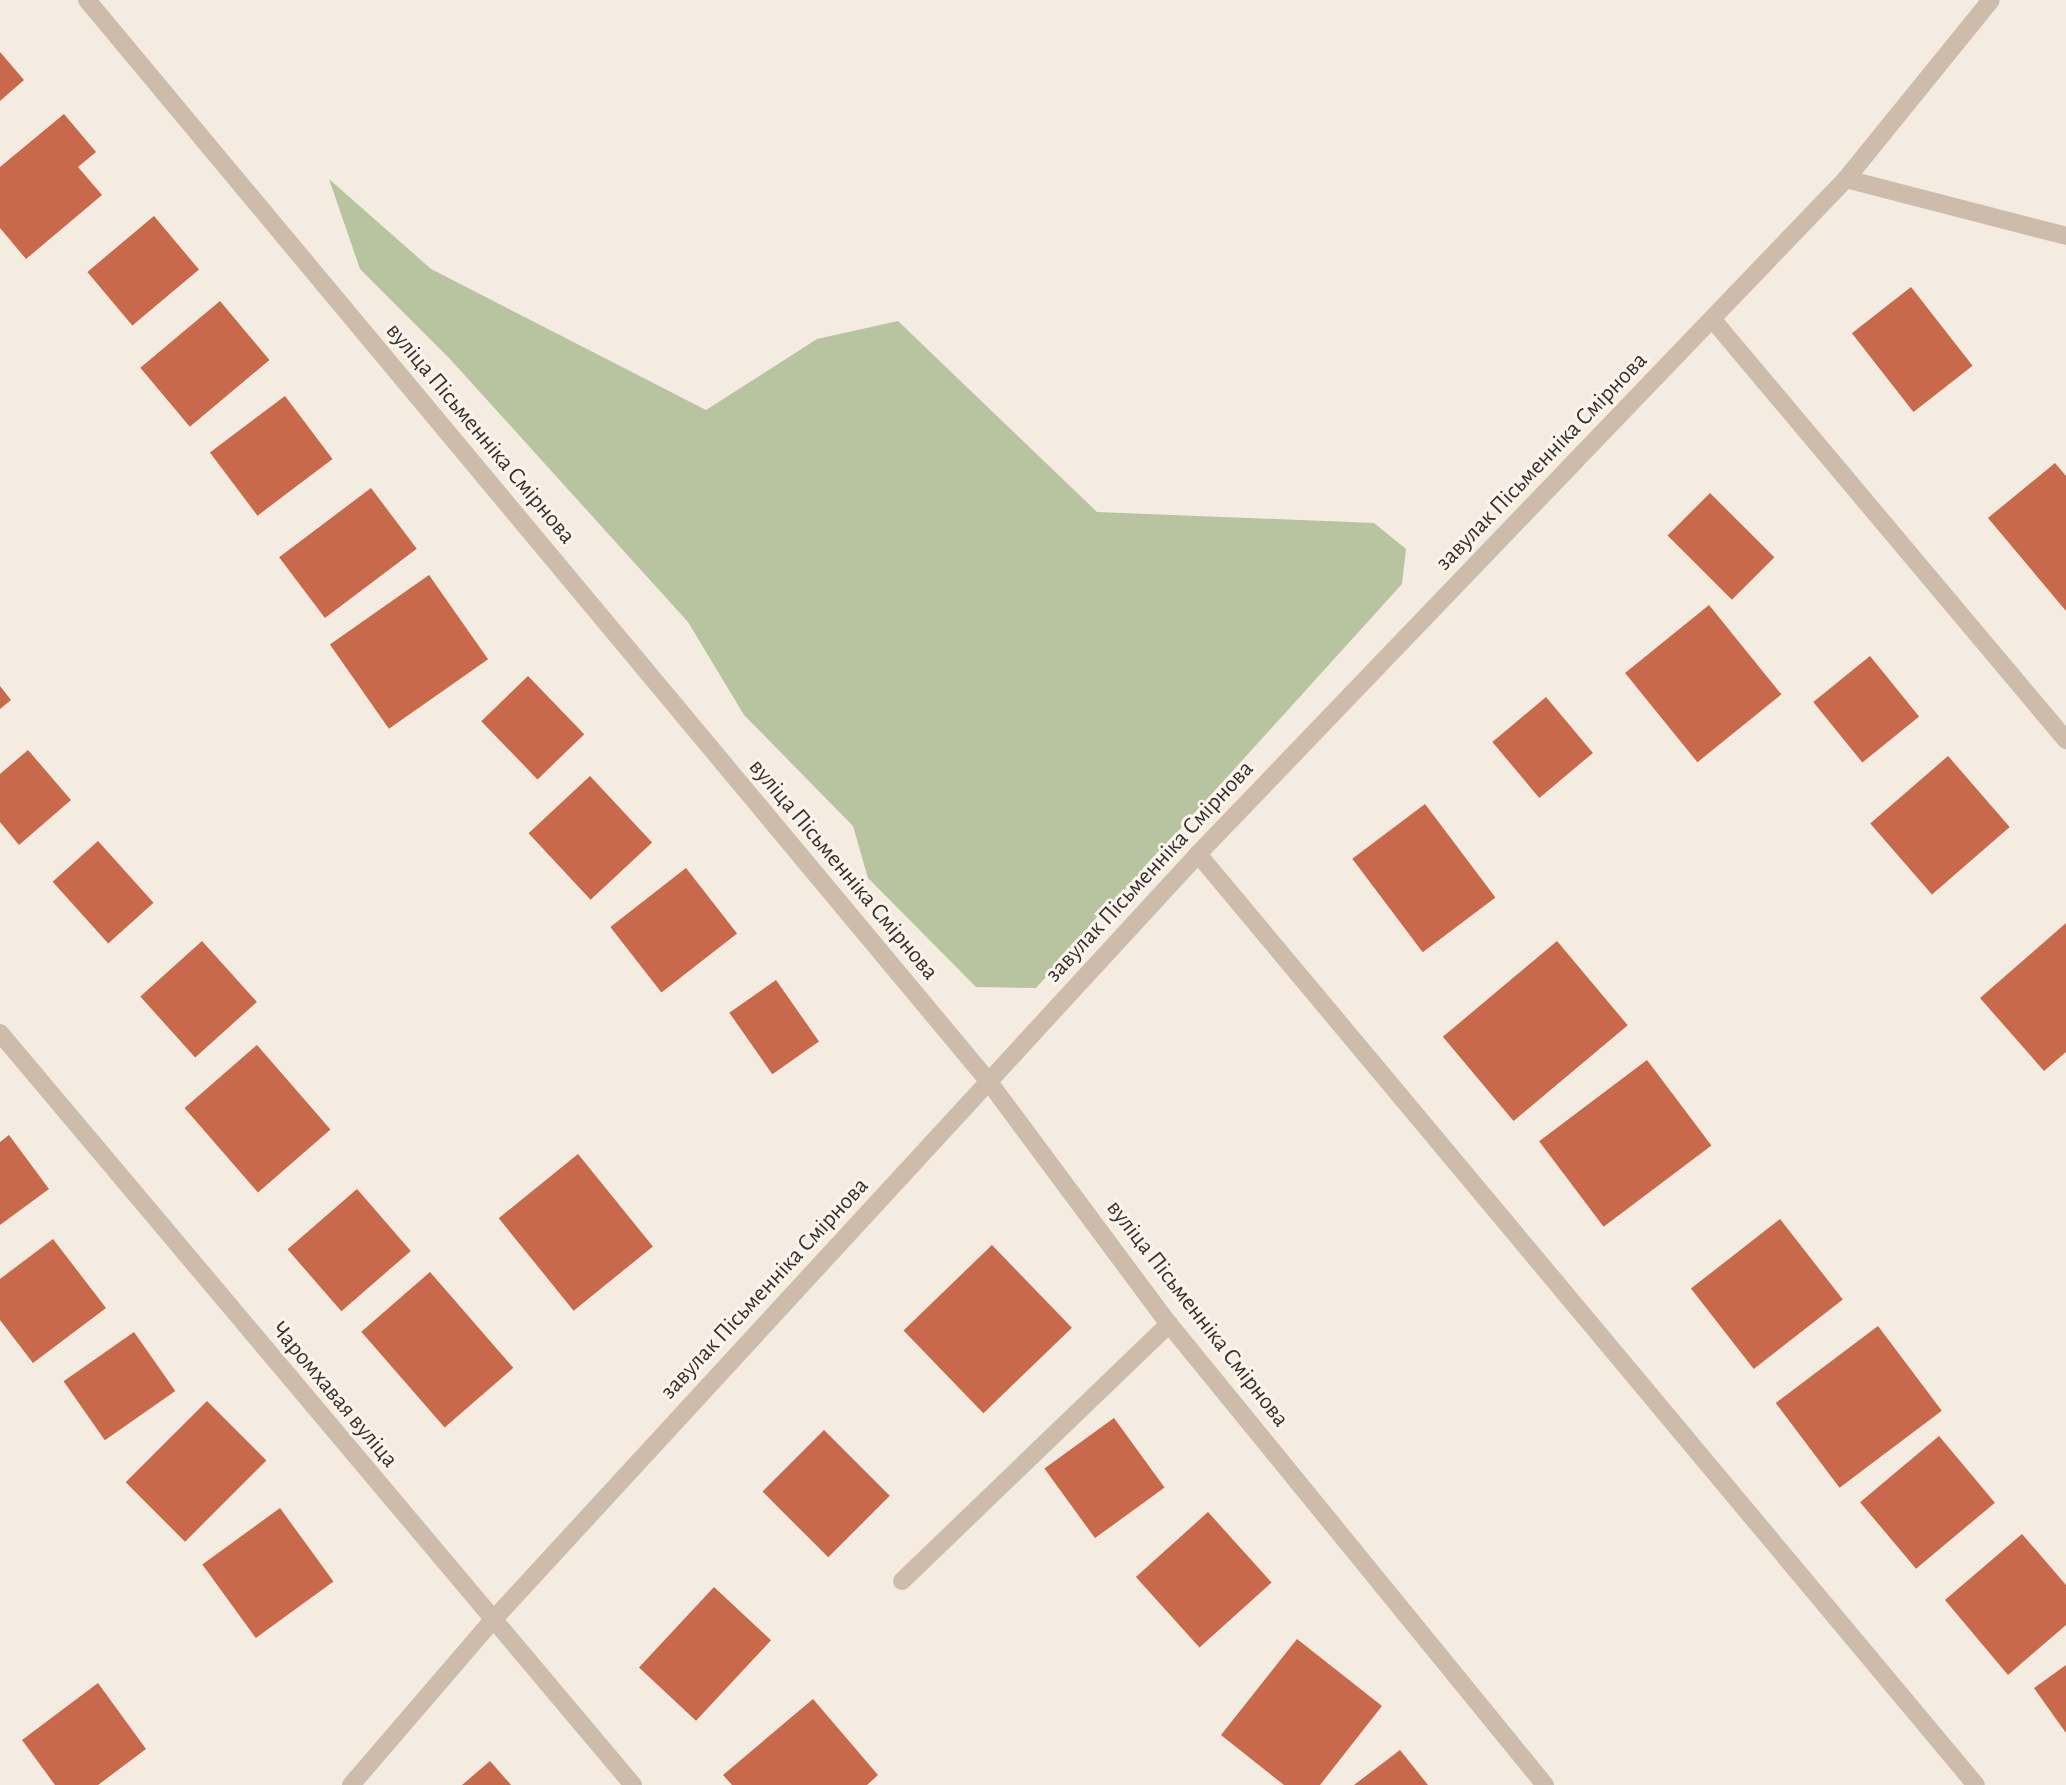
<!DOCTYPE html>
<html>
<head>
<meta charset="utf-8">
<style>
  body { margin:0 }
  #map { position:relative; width:2066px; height:1785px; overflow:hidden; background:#f4ebe1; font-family:"Alegreya Sans",sans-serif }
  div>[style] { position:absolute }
  .green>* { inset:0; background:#b8c4a0 }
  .building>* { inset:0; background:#c8694b; transform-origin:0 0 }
  .minor>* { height:18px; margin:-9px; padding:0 9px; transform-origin:9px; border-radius:9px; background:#cdbbac }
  span { translate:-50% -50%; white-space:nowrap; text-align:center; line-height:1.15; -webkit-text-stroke:6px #fbf5ee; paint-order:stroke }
  .street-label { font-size:24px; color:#3b302b }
</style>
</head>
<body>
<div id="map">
  <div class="green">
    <i style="clip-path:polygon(329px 179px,431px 269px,706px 410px,817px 339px,898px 321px,1097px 512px,1374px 523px,1406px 549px,1402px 584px,1036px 988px,976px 987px,868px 878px,853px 826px,744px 715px,688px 622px,450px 359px,360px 269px)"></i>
  </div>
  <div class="building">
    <i style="clip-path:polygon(0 52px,24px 80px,0 101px)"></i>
    <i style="clip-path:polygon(64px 114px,96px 152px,78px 167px,102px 195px,26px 259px,0 228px,0 167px)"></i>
    <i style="left:154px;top:216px;width:70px;height:87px;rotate:50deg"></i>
    <i style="left:1911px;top:287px;width:100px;height:75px;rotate:52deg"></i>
    <i style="left:220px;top:301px;width:77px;height:104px;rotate:50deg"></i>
    <i style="left:285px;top:396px;width:79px;height:94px;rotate:53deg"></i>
    <i style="clip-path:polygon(2055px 463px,2066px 476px,2066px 611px,1988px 518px)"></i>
    <i style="left:371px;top:488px;width:76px;height:115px;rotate:53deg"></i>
    <i style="left:1710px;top:493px;width:91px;height:60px;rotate:45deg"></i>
    <i style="left:429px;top:575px;width:103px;height:121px;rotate:55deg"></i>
    <i style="left:1709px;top:605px;width:115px;height:108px;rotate:51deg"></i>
    <i style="left:1870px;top:656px;width:78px;height:73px;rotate:51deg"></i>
    <i style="left:528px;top:676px;width:81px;height:65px;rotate:46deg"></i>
    <i style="clip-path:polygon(0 686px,11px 700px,0 709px)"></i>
    <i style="left:1546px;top:697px;width:73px;height:70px;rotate:50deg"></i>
    <i style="clip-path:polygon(28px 750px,71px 800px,19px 845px,0 822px,0 774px)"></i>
    <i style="left:1948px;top:756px;width:94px;height:103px;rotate:49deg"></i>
    <i style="left:590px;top:776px;width:91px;height:84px;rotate:47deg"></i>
    <i style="left:1425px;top:804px;width:117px;height:91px;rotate:53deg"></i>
    <i style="left:98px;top:841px;width:83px;height:61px;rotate:48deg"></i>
    <i style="left:686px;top:868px;width:83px;height:96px;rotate:52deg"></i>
    <i style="clip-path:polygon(2066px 923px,2066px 1052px,2044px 1071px,1980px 998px)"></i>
    <i style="left:202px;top:941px;width:82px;height:83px;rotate:48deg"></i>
    <i style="left:1557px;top:941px;width:110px;height:149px;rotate:50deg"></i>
    <i style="left:776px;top:980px;width:75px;height:57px;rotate:55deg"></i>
    <i style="left:257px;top:1045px;width:112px;height:96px;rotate:49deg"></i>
    <i style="left:1647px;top:1060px;width:107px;height:135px;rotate:53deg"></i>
    <i style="clip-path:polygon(9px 1135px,49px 1189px,0 1225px,0 1142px)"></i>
    <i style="left:578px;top:1154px;width:119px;height:102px;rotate:51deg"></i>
    <i style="left:357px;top:1189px;width:82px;height:92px;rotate:49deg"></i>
    <i style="left:1780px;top:1219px;width:102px;height:113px;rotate:52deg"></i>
    <i style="clip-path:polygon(53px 1239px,106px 1308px,33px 1363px,0 1320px,0 1279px)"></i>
    <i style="left:992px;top:1245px;width:115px;height:123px;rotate:46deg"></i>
    <i style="left:430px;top:1272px;width:127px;height:91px;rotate:49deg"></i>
    <i style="left:1878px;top:1326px;width:106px;height:128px;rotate:53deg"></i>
    <i style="left:134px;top:1332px;width:72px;height:86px;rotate:55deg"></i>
    <i style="left:207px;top:1401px;width:84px;height:115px;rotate:45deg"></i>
    <i style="left:1114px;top:1418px;width:86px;height:86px;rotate:54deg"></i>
    <i style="left:824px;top:1430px;width:93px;height:87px;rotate:45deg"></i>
    <i style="left:1939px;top:1436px;width:87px;height:103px;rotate:50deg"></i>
    <i style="left:280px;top:1508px;width:91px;height:96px;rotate:54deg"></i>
    <i style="left:1208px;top:1512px;width:95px;height:97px;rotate:48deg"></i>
    <i style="clip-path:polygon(2022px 1534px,2066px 1585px,2066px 1625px,2008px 1675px,1945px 1600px)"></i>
    <i style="left:714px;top:1587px;width:78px;height:110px;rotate:43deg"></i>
    <i style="clip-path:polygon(1297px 1639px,1382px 1706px,1320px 1785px,1284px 1785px,1221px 1735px)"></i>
    <i style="clip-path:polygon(2066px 1665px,2066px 1733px,2034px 1688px)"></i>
    <i style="clip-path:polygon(98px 1683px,146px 1749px,98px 1785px,55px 1785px,22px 1740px)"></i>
    <i style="clip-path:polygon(813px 1699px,878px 1775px,867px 1785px,732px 1785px,723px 1775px)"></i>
    <i style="clip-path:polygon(1400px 1750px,1428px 1785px,1354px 1785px)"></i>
    <i style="clip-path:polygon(490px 1761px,511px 1785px,462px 1785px)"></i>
  </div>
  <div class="minor">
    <i style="left:87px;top:0;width:1409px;rotate:50.18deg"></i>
    <i style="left:989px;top:1082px;width:302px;rotate:53.4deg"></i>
    <i style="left:1169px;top:1324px;width:595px;rotate:50.8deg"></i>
    <i style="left:1846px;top:179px;width:227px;rotate:14.5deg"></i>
    <i style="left:1713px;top:320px;width:549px;rotate:49.95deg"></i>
    <i style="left:1198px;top:854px;width:1213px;rotate:50.12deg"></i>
    <i style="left:0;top:1033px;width:983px;rotate:49.91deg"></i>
    <i style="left:902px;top:1581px;width:371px;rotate:-43.9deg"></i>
    <i style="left:351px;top:1785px;width:218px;rotate:-49.3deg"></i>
    <i style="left:493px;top:1620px;width:1041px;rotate:-47.37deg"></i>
    <i style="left:1198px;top:854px;width:936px;rotate:-46.17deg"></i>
    <i style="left:1846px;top:179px;width:230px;rotate:-51deg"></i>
  </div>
  <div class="street-label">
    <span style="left:480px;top:434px;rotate:50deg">вуліца Пісьменніка Смірнова</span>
    <span style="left:1542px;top:462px;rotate:-46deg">завулак Пісьменніка Смірнова</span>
    <span style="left:843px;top:870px;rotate:50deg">вуліца Пісьменніка Смірнова</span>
    <span style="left:1150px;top:872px;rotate:-47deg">завулак Пісьменніка Смірнова</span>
    <span style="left:765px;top:1289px;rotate:-47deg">завулак Пісьменніка Смірнова</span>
    <span style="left:1197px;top:1314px;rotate:52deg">вуліца Пісьменніка Смірнова</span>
    <span style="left:334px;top:1395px;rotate:50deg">Чаромхавая вуліца</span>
  </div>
</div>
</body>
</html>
